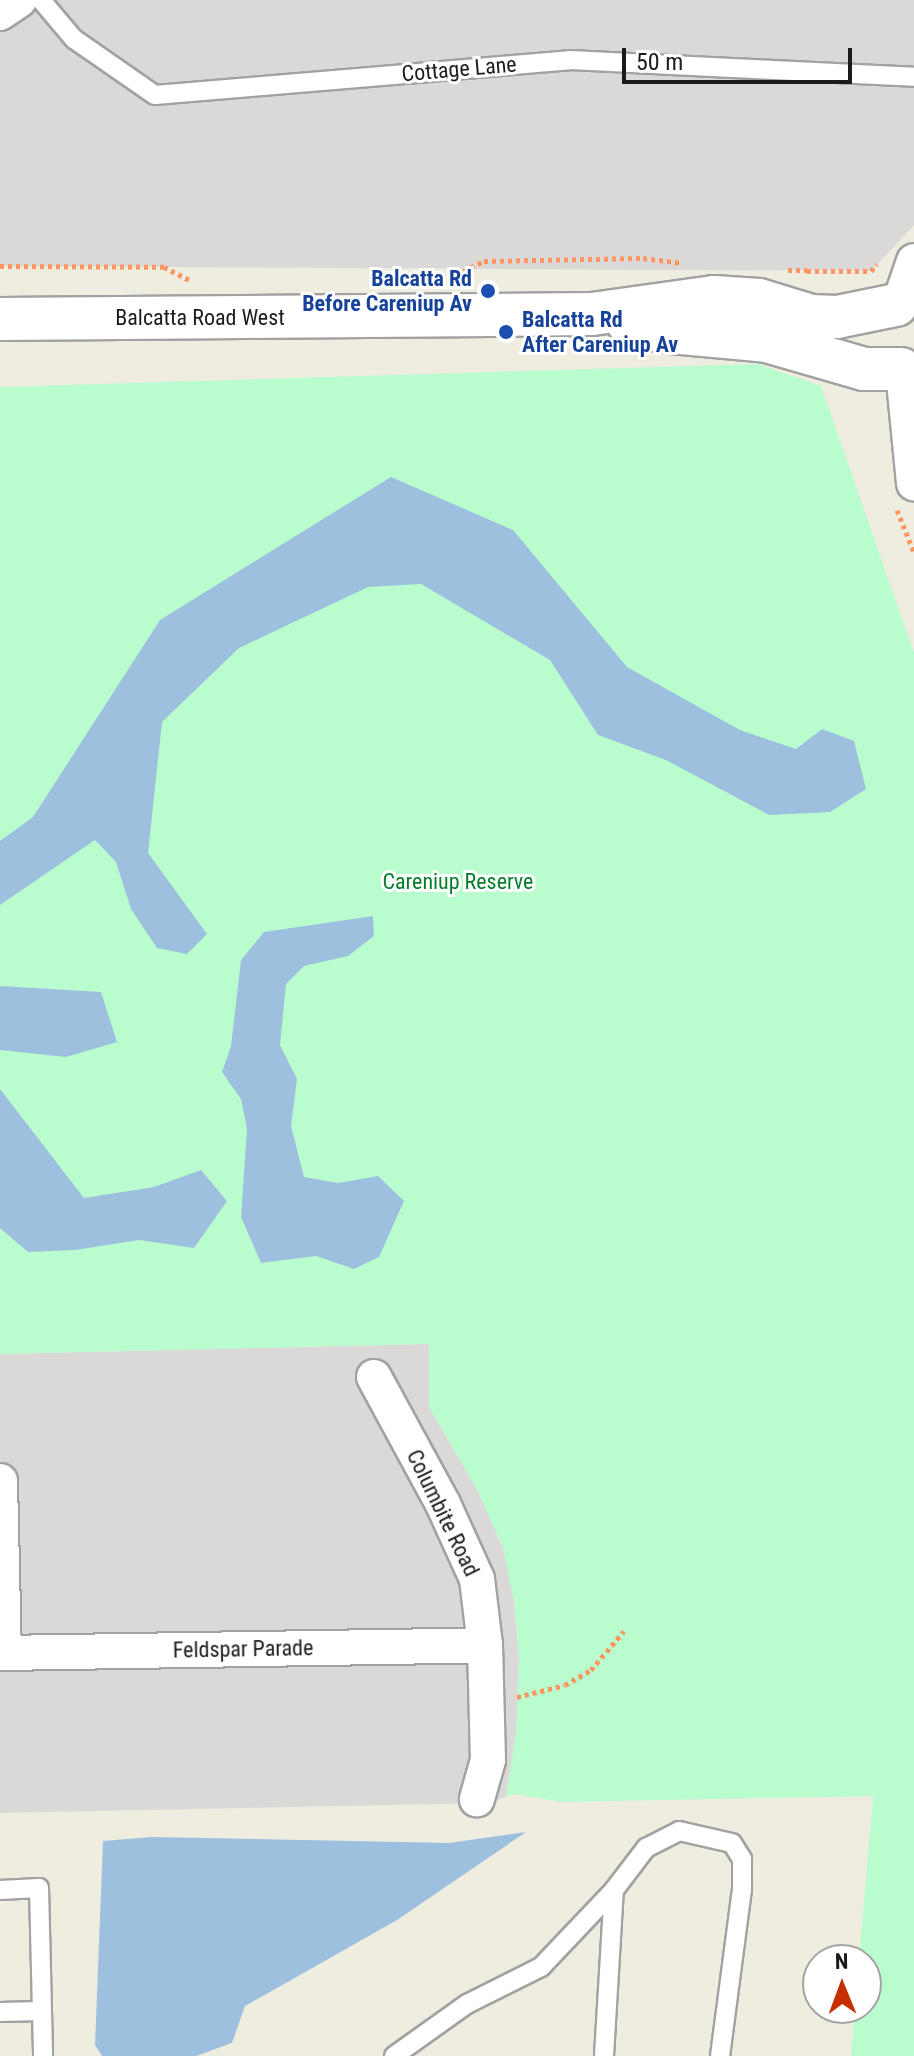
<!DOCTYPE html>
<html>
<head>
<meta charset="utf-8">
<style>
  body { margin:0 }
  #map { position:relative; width:914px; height:2056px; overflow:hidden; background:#eeede0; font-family:"Roboto Condensed",sans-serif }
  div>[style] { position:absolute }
  .residential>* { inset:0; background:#dad9d8 }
  .park>* { inset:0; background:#b9fcce }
  .water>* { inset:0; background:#9dc0df }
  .path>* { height:5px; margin-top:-2.5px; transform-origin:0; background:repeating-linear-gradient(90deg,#ff9660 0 4px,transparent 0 8px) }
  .roads { filter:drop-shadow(2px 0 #a2a2a2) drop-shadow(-2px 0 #a2a2a2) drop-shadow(0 2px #a2a2a2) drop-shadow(0 -2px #a2a2a2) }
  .service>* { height:18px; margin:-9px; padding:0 9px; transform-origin:9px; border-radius:9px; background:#fff }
  .minor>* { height:34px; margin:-17px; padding:0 17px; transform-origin:17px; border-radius:17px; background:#fff }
  .tertiary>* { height:42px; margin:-21px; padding:0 21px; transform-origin:21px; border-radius:21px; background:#fff }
  .dots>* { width:22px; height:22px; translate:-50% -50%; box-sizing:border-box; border:4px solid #fff; border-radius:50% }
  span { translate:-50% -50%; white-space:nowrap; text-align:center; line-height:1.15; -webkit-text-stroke:6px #fff; paint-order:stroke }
  .street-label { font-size:22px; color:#1b1b1b }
  .transit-label { font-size:22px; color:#164399; font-weight:700 }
  .right { translate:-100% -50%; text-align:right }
  .left { translate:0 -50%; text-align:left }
  .park-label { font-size:22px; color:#057e2c }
  .north { position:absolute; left:802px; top:1944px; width:80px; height:80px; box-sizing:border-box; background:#fff; border:2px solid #a4a4a4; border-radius:50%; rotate:359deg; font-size:22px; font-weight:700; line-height:32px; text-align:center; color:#1b1b1b }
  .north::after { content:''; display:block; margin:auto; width:28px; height:36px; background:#c72f00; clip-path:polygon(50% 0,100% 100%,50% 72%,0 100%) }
  .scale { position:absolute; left:622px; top:48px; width:230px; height:36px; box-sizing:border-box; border:4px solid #1b1b1b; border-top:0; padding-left:10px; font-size:24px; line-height:28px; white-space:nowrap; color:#1b1b1b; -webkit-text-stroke:6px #fff; paint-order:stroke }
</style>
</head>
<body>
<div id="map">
  <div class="residential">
    <i style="clip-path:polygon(0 0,914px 0,914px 225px,871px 271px,0 266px)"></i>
    <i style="clip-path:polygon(429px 1344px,429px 1407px,478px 1491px,503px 1548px,514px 1601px,519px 1656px,516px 1734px,506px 1797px,488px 1803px,0 1813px,0 1354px)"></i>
  </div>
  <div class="park">
    <i style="clip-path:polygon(758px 364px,821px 386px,914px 653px,914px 2056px,851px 2056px,855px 2008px,866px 2008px,866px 1960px,859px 1960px,873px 1796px,561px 1802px,515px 1794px,506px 1797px,516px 1734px,519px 1656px,514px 1601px,503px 1548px,478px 1491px,429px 1407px,429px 1344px,0 1354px,0 387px)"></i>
  </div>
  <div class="water">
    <i style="clip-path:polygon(391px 477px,513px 530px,627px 667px,740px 730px,796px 749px,822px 729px,854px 741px,866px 789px,830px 812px,769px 815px,666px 760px,598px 735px,550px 660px,421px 584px,368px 587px,239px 648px,162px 722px,148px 853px,207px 934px,187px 954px,157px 948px,131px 909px,116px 862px,95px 840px,0 905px,0 841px,33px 817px,160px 620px)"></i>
    <i style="clip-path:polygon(373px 916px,374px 936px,348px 956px,304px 966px,286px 984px,280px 1045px,297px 1079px,291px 1126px,304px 1177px,338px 1183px,378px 1176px,404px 1201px,379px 1257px,354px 1269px,316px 1256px,261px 1263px,241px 1217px,247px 1129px,241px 1099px,222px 1072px,231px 1046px,241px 960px,264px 932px)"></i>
    <i style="clip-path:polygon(0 986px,101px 992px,117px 1042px,66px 1057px,0 1050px)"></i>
    <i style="clip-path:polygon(0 1089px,84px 1198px,154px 1187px,201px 1170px,227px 1201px,194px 1248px,139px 1240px,75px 1250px,28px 1252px,0 1228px)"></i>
    <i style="clip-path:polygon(526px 1832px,397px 1920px,245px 2006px,232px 2043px,196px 2056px,102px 2056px,95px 2045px,103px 1841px,151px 1837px,449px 1843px)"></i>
  </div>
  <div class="path">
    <i style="left:0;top:266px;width:164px;rotate:0.3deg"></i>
    <i style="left:164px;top:267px;width:28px;rotate:27deg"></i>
    <i style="left:788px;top:270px;width:19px"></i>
    <i style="left:807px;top:271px;width:64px"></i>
    <i style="left:871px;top:271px;width:9px;rotate:-49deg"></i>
    <i style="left:449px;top:278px;width:39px;rotate:-26deg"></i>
    <i style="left:484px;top:261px;width:159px;rotate:-1.1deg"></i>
    <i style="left:643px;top:258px;width:40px;rotate:7.1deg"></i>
    <i style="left:897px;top:510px;width:45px;rotate:68deg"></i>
    <i style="left:517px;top:1697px;width:49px;rotate:-14deg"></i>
    <i style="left:565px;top:1685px;width:30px;rotate:-30deg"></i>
    <i style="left:591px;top:1670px;width:51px;rotate:-49.8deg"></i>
  </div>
  <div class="roads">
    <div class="service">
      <i style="left:41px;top:0;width:51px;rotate:49.8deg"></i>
      <i style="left:74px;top:39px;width:98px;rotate:34.7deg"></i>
      <i style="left:155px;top:95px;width:416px;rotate:-4.8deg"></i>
      <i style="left:570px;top:60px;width:344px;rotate:2.8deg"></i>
      <i style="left:0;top:1890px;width:39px;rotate:-3deg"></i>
      <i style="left:39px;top:1888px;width:168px;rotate:88.6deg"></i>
      <i style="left:0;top:2012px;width:42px;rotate:-1.4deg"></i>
      <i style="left:394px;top:2056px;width:90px;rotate:-35.5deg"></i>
      <i style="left:467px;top:2004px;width:83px;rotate:-26.6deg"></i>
      <i style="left:541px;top:1967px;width:106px;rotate:-46.5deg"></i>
      <i style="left:614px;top:1890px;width:53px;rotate:-52.7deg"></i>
      <i style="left:646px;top:1848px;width:37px;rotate:-27deg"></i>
      <i style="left:679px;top:1831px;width:54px;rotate:12.8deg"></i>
      <i style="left:732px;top:1843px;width:19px;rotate:58deg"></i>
      <i style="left:742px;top:1859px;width:30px;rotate:90deg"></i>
      <i style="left:742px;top:1889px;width:168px;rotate:97.5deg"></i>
      <i style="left:604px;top:2056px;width:166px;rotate:-86.6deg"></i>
    </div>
    <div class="minor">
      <i style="left:0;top:13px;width:23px;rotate:-34deg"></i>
      <i style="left:901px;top:299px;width:40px;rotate:-71.1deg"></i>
      <i style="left:903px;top:371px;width:113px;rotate:84.4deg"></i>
      <i style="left:374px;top:1377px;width:145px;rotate:61.5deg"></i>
      <i style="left:443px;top:1504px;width:82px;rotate:65.6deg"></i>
      <i style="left:477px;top:1579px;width:66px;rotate:83.1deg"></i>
      <i style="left:485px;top:1645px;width:115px;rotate:88.5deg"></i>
      <i style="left:488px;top:1760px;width:41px;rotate:105.8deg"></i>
      <i style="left:0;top:1481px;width:172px;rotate:88.7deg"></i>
      <i style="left:0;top:1653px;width:485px;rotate:-0.9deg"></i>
    </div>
    <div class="tertiary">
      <i style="left:0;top:319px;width:592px;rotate:-0.48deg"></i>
      <i style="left:592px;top:314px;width:123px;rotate:-7.9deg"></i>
      <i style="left:714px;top:297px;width:45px;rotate:3.8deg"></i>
      <i style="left:759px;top:300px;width:54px;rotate:17.1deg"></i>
      <i style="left:811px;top:316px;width:26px;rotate:2deg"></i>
      <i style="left:837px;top:317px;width:60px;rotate:-11.5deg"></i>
      <i style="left:628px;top:323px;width:33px;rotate:14deg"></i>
      <i style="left:660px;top:331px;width:107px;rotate:5.3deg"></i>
      <i style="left:767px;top:341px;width:101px;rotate:16.1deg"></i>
      <i style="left:864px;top:369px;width:37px"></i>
    </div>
  </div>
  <div class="dots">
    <i style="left:488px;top:291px;background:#1a4fb4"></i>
    <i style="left:506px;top:332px;background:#1a4fb4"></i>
  </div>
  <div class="street-label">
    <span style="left:459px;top:69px;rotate:-5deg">Cottage Lane</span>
    <span style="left:200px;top:318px">Balcatta Road West</span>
    <span style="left:443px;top:1513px;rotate:64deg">Columbite Road</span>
    <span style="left:243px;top:1649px;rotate:-1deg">Feldspar Parade</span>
  </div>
  <div class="transit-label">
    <span class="right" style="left:472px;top:291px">Balcatta Rd<br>Before Careniup Av</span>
    <span class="left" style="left:522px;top:332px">Balcatta Rd<br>After Careniup Av</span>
  </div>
  <div class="park-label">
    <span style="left:458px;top:882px">Careniup Reserve</span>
  </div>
  <div class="north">N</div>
  <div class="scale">50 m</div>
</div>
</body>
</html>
